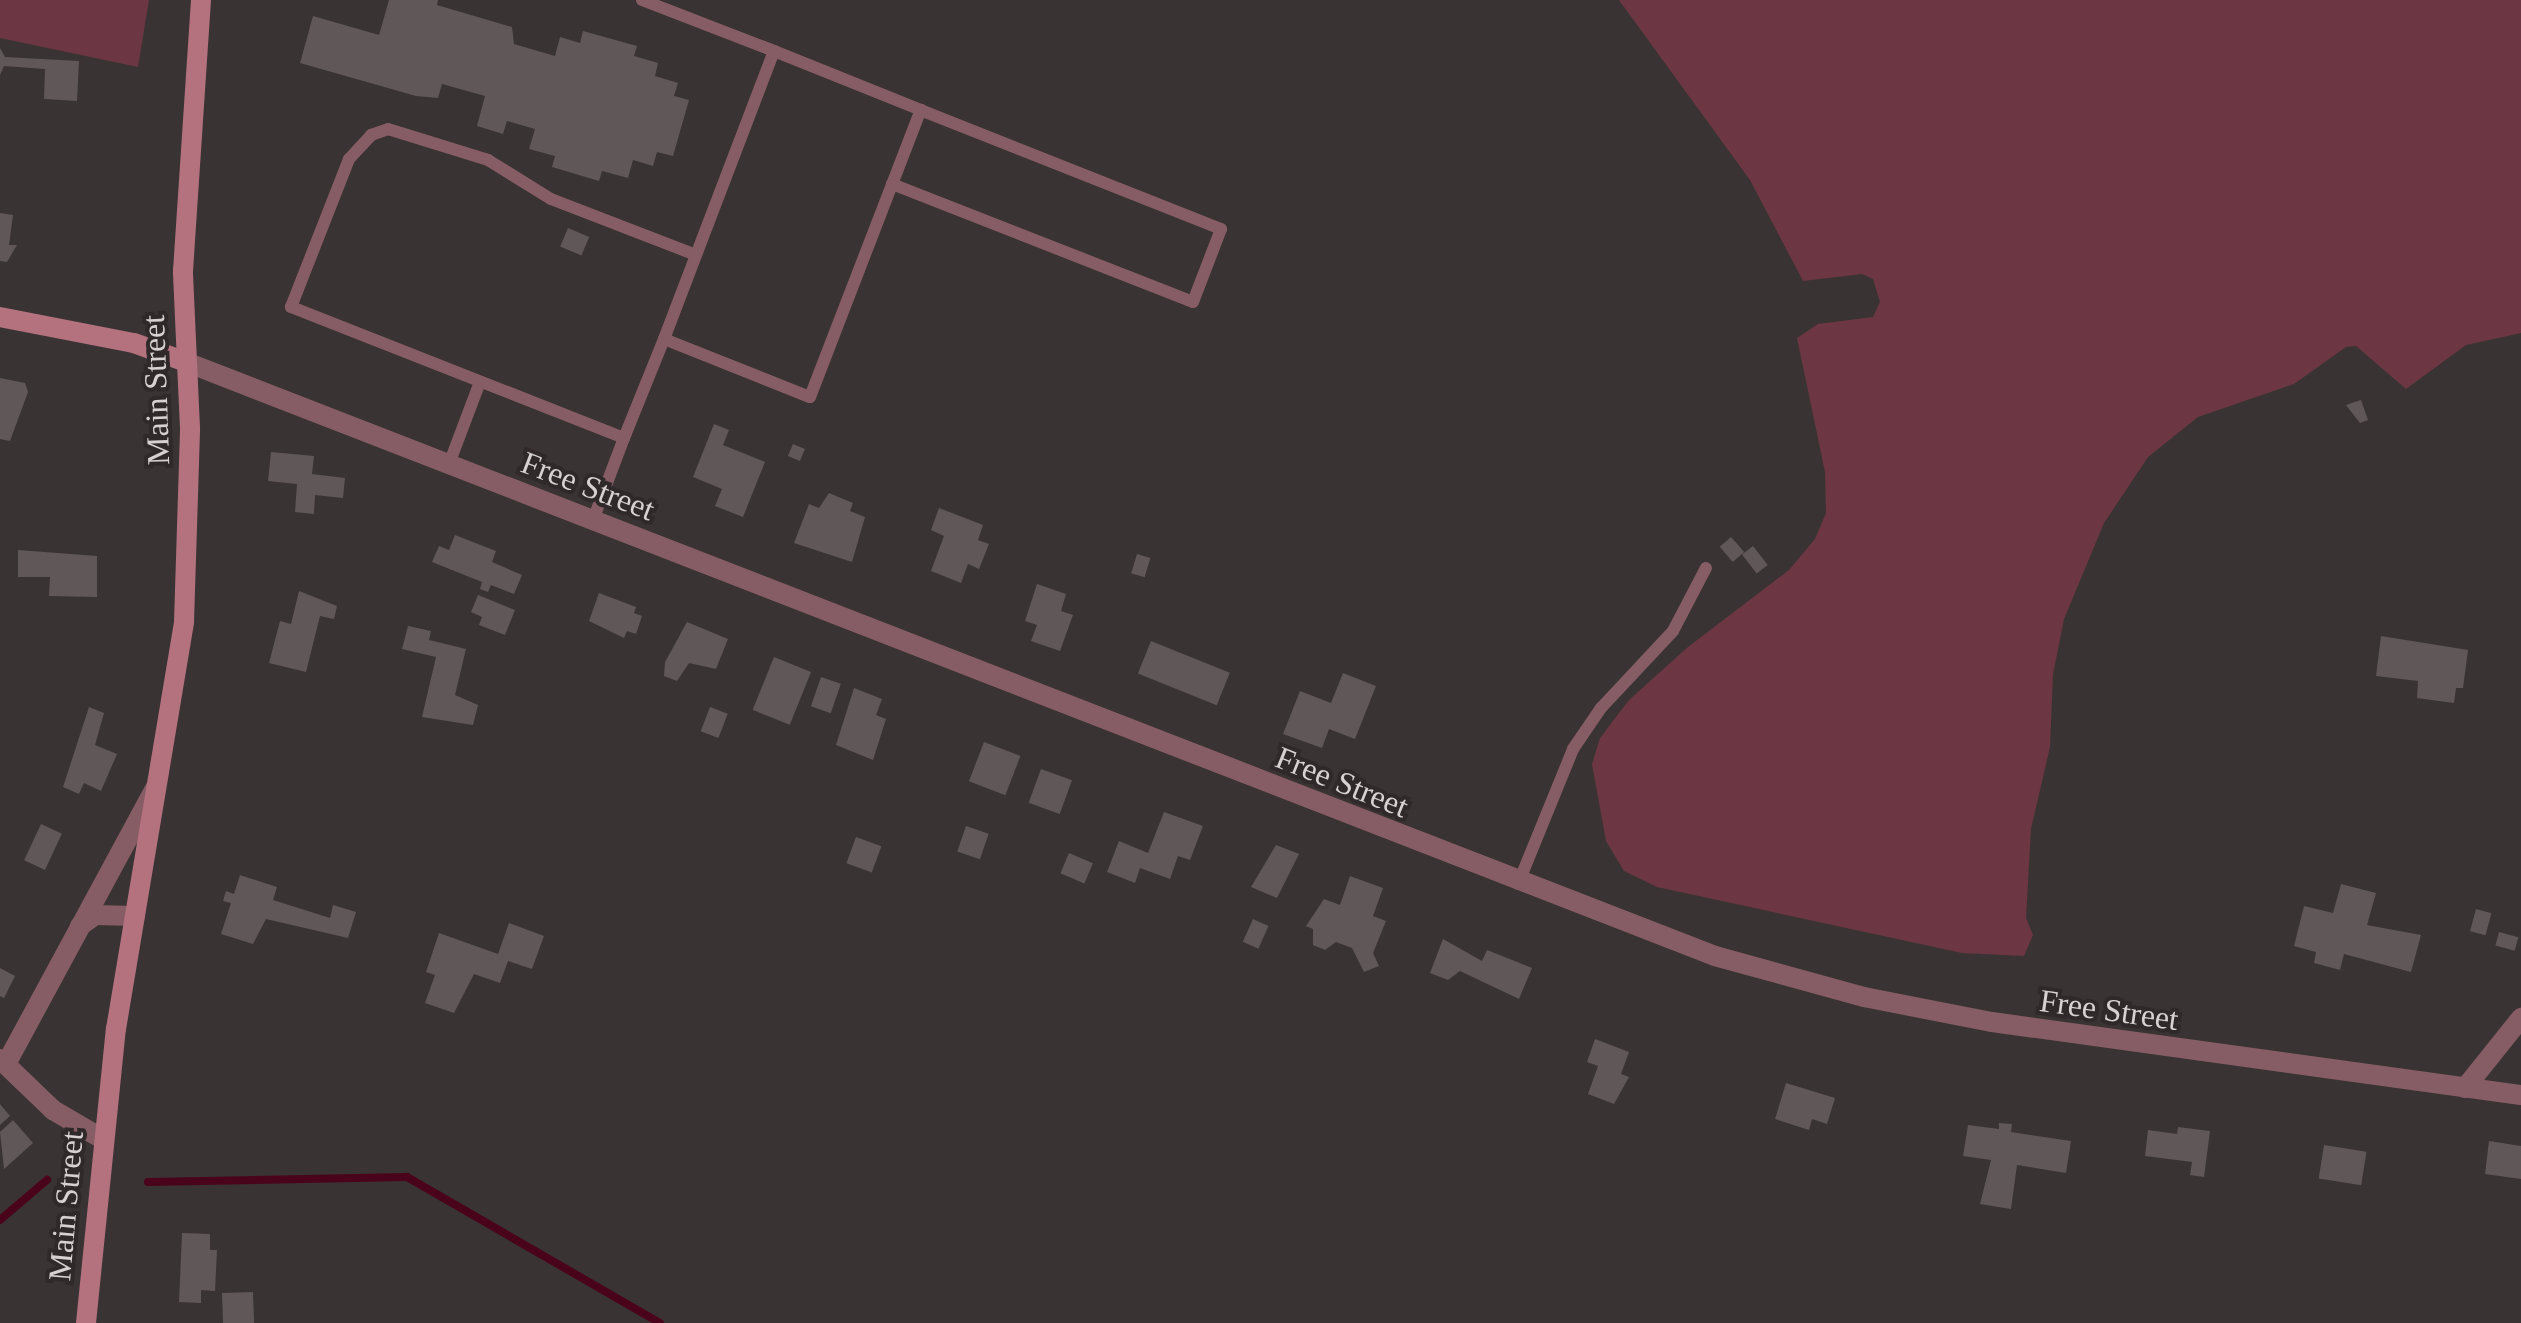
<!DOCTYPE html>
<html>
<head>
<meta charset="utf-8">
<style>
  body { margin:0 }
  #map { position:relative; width:2521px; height:1323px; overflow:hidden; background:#3a3334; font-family:"Times New Roman",serif }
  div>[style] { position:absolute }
  .green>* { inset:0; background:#6c3742 }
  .stream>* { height:8px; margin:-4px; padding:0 4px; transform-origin:4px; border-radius:4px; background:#49041c }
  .building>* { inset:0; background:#5f5758; transform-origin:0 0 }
  .service>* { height:12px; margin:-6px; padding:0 6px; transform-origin:6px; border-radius:6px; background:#875d65 }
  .minor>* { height:20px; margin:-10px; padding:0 10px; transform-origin:10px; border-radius:10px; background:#875d65 }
  .tertiary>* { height:20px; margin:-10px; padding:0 10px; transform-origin:10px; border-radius:10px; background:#875d65 }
  .secondary>* { height:20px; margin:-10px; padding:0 10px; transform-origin:10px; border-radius:10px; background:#b4727f }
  span { translate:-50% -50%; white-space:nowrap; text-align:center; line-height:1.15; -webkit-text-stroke:8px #30292a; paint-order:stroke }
  .street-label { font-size:32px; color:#d6d1d2 }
</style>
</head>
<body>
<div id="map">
  <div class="green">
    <i style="clip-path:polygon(0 0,149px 0,138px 67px,0 38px)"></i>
    <i style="clip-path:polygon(1619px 0,2521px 0,2521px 333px,2466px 345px,2406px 389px,2356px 346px,2346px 347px,2294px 384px,2198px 417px,2148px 457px,2104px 523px,2064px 619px,2053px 674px,2050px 747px,2031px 829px,2026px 918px,2033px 935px,2024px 956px,1962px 953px,1657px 887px,1624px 871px,1606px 841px,1592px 764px,1600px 738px,1629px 700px,1688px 647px,1789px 570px,1815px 539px,1826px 513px,1825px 472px,1797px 338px,1818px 324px,1873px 317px,1880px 302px,1873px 279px,1862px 274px,1803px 281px,1750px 180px)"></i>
  </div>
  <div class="stream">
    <i style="left:148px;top:1182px;width:259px;rotate:-1.1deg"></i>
    <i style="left:407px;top:1177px;width:292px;rotate:30deg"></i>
    <i style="left:0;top:1220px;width:62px;rotate:-40.4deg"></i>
  </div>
  <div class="building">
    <i style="clip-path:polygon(389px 0,438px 0,437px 5px,512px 27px,514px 44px,555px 56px,560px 37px,580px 43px,583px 31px,637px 46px,634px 56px,658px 63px,655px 76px,678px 83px,674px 96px,689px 100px,673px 156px,657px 152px,653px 166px,633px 160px,628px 178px,602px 171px,599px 181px,552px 167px,555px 156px,529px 149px,535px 129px,507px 121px,503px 134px,477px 126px,485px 96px,442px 84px,438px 98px,416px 96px,300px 63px,313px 16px,379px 35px)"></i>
    <i style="clip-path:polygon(0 48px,5px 57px,79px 61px,77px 101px,44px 99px,45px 69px,4px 66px,0 75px)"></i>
    <i style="clip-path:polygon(0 213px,13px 215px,9px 245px,17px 245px,7px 262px,0 261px)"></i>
    <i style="left:568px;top:228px;width:23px;height:20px;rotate:23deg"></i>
    <i style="clip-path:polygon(0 378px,25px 383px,28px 392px,10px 441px,0 439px)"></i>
    <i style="clip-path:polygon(2361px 400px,2368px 420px,2360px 423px,2346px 405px)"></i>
    <i style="clip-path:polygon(714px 424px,729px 430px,723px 445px,765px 462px,743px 517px,715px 506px,722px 489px,693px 477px)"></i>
    <i style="left:793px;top:444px;width:13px;height:13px;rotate:23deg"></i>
    <i style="clip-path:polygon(271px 452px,314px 456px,312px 474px,345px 478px,343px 498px,315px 495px,314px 514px,295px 512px,297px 484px,268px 481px)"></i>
    <i style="clip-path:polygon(829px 493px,853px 503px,850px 511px,865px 517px,852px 562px,794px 543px,809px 504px,819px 508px)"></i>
    <i style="clip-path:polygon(939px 508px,983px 525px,978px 540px,989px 544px,979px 569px,968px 564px,961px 583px,931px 571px,944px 536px,931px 530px)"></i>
    <i style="clip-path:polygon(455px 535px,496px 551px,492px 562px,522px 575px,514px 594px,491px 585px,488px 592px,480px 589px,482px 582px,432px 562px,439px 546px,449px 550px)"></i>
    <i style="left:1731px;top:537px;width:20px;height:15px;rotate:49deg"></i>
    <i style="left:1753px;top:546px;width:24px;height:14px;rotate:52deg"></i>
    <i style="clip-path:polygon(18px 550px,97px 556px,97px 597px,49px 596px,50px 577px,18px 577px)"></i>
    <i style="left:1137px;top:554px;width:14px;height:20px;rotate:17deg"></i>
    <i style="clip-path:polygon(1037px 584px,1066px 594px,1061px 611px,1073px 615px,1060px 651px,1031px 641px,1037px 625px,1025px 621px)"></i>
    <i style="clip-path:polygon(299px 591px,337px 606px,334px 619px,320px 616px,306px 672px,269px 663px,280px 621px,291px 624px)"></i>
    <i style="clip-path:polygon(599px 593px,636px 607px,634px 613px,642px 616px,636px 634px,627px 631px,624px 638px,589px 621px)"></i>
    <i style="clip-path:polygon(478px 595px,515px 610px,505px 635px,479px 625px,482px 617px,471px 612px)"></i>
    <i style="clip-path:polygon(687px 622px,728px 639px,716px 669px,689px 663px,677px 681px,664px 676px,665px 662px)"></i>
    <i style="clip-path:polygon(408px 626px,431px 631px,429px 640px,466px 649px,455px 695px,478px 705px,473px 725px,422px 717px,436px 657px,402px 649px)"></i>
    <i style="clip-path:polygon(2381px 636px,2468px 650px,2463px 688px,2456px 688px,2454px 703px,2417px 698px,2418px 681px,2376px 676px)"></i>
    <i style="left:1151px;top:641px;width:85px;height:35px;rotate:22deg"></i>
    <i style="left:774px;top:657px;width:40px;height:57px;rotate:22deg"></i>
    <i style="clip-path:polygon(1343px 673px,1376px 686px,1355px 739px,1329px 729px,1322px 748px,1283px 734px,1300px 691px,1331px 703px)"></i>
    <i style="left:821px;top:677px;width:21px;height:31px;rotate:19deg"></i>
    <i style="clip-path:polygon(854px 688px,882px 699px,876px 715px,886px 719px,873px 760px,836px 745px)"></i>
    <i style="clip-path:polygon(89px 707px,104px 713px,95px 745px,117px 754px,101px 791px,84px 783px,79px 794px,63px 787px)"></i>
    <i style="left:710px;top:707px;width:19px;height:26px;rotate:21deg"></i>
    <i style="left:984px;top:742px;width:39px;height:42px;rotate:21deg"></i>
    <i style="left:1041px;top:769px;width:33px;height:36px;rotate:20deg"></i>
    <i style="clip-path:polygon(1164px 812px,1203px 826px,1190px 860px,1178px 856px,1170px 879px,1140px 868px,1135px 883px,1107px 872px,1119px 841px,1148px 853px)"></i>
    <i style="left:41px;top:824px;width:23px;height:40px;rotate:25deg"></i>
    <i style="left:966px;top:826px;width:24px;height:27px;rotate:19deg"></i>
    <i style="left:856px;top:837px;width:27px;height:28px;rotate:20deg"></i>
    <i style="clip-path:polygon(1276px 845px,1299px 854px,1277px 898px,1251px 887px)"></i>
    <i style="left:1069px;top:853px;width:26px;height:22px;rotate:23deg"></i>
    <i style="clip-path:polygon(240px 875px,277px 887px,273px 900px,330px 918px,333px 905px,356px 912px,348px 938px,266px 919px,253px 944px,221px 934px,231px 903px,223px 901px,226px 891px,234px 894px)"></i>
    <i style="clip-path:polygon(1350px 876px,1383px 888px,1373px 916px,1386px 921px,1373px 953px,1379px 966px,1364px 972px,1352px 948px,1336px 942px,1325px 950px,1313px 945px,1313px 929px,1306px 926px,1324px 899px,1340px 905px)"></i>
    <i style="clip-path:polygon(2341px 884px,2376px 893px,2367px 925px,2421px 935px,2411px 972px,2344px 954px,2340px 970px,2314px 963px,2316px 952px,2294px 946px,2304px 906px,2333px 913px)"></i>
    <i style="left:2476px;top:909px;width:16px;height:23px;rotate:15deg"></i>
    <i style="left:1253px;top:919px;width:17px;height:25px;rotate:24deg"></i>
    <i style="clip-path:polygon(509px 923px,544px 936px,532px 969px,508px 961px,500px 983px,474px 974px,454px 1013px,425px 1003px,435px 975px,426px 972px,439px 933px,498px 954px)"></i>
    <i style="left:2499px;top:932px;width:20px;height:14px;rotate:15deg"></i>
    <i style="clip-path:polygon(1443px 939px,1482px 961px,1487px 950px,1532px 968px,1519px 999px,1460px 971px,1448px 980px,1430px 973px)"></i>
    <i style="clip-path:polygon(0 968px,15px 976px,4px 998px,0 996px)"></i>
    <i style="clip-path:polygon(1595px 1039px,1629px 1052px,1621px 1074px,1629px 1077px,1614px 1104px,1588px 1094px,1598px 1066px,1587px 1062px)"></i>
    <i style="clip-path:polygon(1786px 1083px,1835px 1098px,1827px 1124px,1812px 1119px,1809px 1130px,1775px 1119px)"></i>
    <i style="clip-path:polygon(0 1104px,10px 1116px,0 1125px)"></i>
    <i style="clip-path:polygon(13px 1120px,33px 1143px,4px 1169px,0 1132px)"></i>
    <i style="clip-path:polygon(1999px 1123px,2012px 1124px,2011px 1132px,2071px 1141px,2066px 1173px,2017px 1165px,2011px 1209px,1980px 1204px,1991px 1160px,1963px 1156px,1968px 1125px,1999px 1129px)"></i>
    <i style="clip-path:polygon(2178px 1127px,2210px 1131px,2204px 1177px,2190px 1175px,2192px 1162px,2145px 1156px,2148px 1130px,2177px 1134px)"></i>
    <i style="clip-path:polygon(2489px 1141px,2521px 1146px,2521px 1179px,2485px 1174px)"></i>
    <i style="left:2324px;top:1145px;width:43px;height:34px;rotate:9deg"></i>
    <i style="clip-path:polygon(182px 1233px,210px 1234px,210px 1250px,217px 1250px,215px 1291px,201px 1290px,201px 1303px,179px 1302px)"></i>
    <i style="left:253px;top:1292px;width:31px;height:31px;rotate:88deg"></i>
  </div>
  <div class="service">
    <i style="left:642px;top:0;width:142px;rotate:21.1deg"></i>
    <i style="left:774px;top:51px;width:308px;rotate:110.9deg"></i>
    <i style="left:664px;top:339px;width:107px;rotate:112deg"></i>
    <i style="left:624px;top:438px;width:358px;rotate:-158.5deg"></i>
    <i style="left:291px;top:307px;width:159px;rotate:-68.6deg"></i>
    <i style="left:349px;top:159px;width:33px;rotate:-47deg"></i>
    <i style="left:371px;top:135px;width:18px;rotate:-19deg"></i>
    <i style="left:388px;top:129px;width:105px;rotate:17.2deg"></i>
    <i style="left:488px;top:160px;width:74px;rotate:31.8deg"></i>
    <i style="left:551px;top:199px;width:155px;rotate:21.1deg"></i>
    <i style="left:892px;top:184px;width:323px;rotate:21.4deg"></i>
    <i style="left:1193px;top:302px;width:78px;rotate:-69deg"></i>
    <i style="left:1221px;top:229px;width:323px;rotate:-158.4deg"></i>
    <i style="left:664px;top:339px;width:157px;rotate:21.7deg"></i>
    <i style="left:810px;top:397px;width:308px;rotate:-68.9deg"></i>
    <i style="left:921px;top:110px;width:158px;rotate:-158.1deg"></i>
    <i style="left:449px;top:464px;width:88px;rotate:-69.3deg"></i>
    <i style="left:593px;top:520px;width:88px;rotate:-69.3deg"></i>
    <i style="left:1518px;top:884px;width:146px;rotate:-67.8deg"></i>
    <i style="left:1573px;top:749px;width:50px;rotate:-55.7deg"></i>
    <i style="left:1601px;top:708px;width:105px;rotate:-46.9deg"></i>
    <i style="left:1673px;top:631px;width:71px;rotate:-62.4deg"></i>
  </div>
  <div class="minor">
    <i style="left:80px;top:926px;width:19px;rotate:-36deg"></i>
    <i style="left:95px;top:915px;width:40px;rotate:1.4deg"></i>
    <i style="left:0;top:1059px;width:74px;rotate:43.9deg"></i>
    <i style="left:53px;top:1110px;width:56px;rotate:30.3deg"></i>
    <i style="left:6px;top:1064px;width:313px;rotate:-61.6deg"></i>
    <i style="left:2465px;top:1088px;width:90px;rotate:-51.3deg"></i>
  </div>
  <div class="tertiary">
    <i style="left:186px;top:362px;width:1640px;rotate:21.23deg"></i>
    <i style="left:1715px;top:956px;width:155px;rotate:15.4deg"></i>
    <i style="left:1864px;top:997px;width:130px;rotate:11.1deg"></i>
    <i style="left:1992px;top:1022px;width:534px;rotate:7.86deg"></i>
  </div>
  <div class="secondary">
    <i style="left:0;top:317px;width:136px;rotate:11deg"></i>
    <i style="left:134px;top:343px;width:55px;rotate:20.1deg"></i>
    <i style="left:86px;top:1323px;width:296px;rotate:-84.2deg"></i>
    <i style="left:116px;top:1029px;width:413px;rotate:-80.5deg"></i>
    <i style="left:184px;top:622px;width:194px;rotate:-88.2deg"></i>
    <i style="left:190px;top:428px;width:157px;rotate:-92.6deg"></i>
    <i style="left:183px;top:271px;width:272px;rotate:-86.2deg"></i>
  </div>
  <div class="street-label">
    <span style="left:156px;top:390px;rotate:-92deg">Main Street</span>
    <span style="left:588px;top:486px;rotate:21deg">Free Street</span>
    <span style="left:1342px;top:782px;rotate:22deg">Free Street</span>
    <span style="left:2109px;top:1010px;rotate:8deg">Free Street</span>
    <span style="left:66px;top:1206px;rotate:-85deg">Main Street</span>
  </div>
</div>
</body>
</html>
